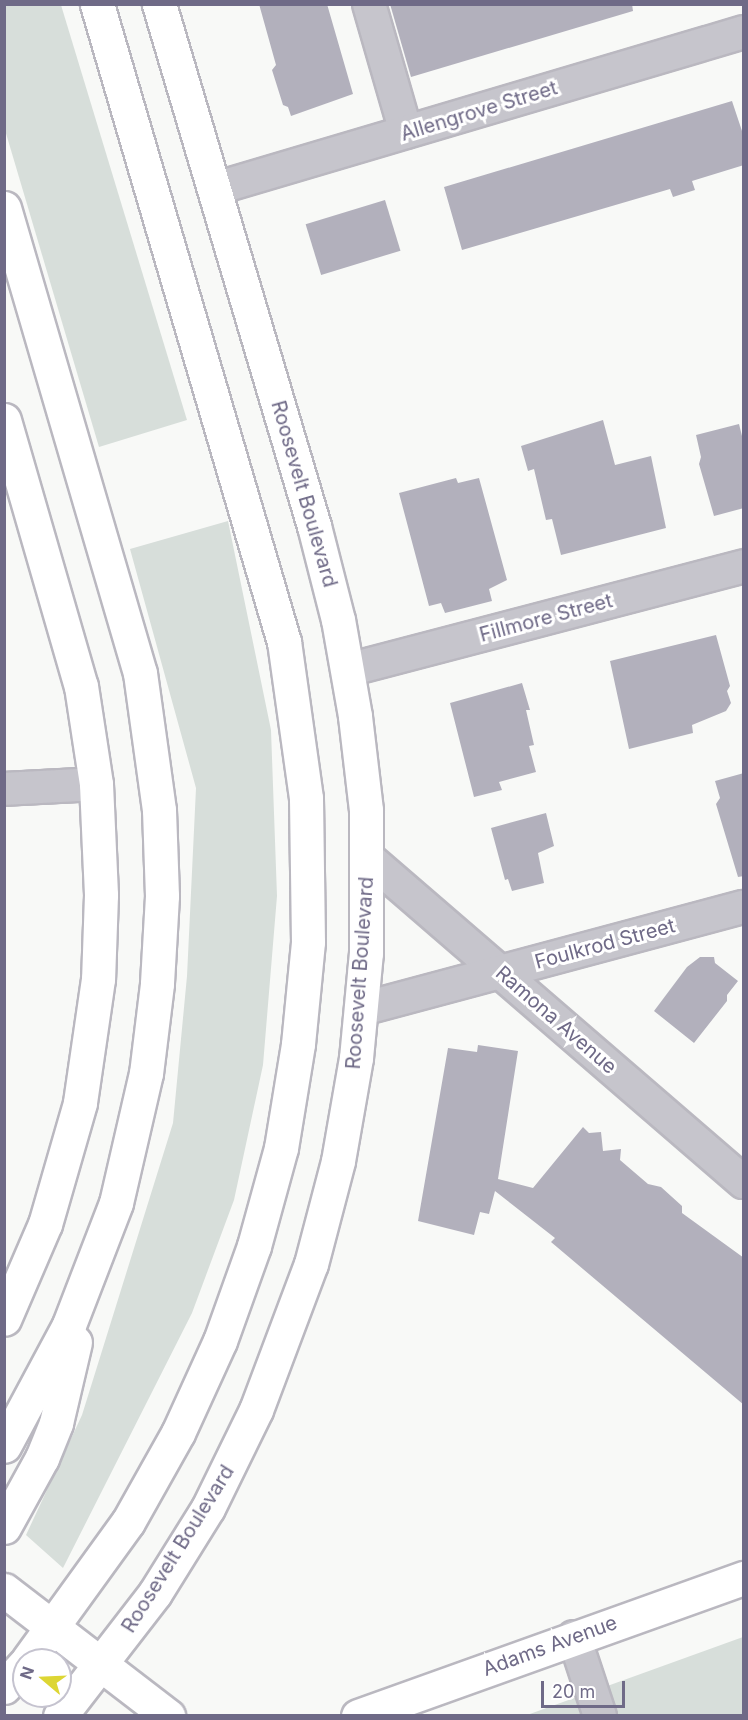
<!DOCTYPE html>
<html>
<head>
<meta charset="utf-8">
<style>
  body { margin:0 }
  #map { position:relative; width:748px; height:1720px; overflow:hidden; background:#f8f9f7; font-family:Inter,sans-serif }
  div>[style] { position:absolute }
  .green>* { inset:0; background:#d7deda }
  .building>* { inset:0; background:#b2b0bc; transform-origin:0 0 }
  .roads { filter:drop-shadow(2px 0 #bab8c0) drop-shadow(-2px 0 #bab8c0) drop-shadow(0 2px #bab8c0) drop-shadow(0 -2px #bab8c0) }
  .minor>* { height:32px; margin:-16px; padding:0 16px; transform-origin:16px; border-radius:16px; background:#c6c5cc }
  .major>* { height:33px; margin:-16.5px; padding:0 16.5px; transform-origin:16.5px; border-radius:16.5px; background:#fff }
  .highway>* { height:33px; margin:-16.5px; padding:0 16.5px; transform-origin:16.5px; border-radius:16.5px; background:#fff }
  span { translate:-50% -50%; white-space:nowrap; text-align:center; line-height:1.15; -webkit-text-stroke:6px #fff; paint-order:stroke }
  .street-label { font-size:20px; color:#6f6a87 }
  .frame { position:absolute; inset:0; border:6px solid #6f6a87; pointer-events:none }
  .north { position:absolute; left:12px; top:1648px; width:60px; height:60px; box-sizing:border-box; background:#fff; border:2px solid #c5c3cf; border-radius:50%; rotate:289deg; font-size:16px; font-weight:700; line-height:24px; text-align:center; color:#6f6a87 }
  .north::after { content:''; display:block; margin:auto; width:21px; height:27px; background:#ddd634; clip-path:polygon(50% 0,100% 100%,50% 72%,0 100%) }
  .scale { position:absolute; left:541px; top:1681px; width:84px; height:27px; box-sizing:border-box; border:3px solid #6f6a87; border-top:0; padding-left:8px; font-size:18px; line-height:21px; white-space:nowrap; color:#6f6a87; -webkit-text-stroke:4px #fff; paint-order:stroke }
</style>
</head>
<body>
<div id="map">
  <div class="green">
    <i style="clip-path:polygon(4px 5px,61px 5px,187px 420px,99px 447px,5px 130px)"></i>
    <i style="clip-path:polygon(228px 521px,271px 730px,277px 896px,263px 1065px,234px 1200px,192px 1313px,63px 1568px,26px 1535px,82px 1415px,173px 1123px,187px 976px,196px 788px,130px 549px)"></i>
    <i style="clip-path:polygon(743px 1637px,743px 1715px,527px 1715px)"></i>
  </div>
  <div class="building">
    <i style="clip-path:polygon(259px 4px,327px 4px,353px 94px,291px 116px,288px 107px,283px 105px,272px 70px,276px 65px)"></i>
    <i style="clip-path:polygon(390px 4px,632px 4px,633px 11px,411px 77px)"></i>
    <i style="clip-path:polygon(732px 101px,744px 137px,744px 165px,692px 181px,695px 190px,673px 197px,670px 189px,462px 250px,444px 187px)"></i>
    <i style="left:385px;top:200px;width:53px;height:83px;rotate:73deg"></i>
    <i style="clip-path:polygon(603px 420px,615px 465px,651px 456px,666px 528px,561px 555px,552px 519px,546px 520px,534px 469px,528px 471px,521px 446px)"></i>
    <i style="clip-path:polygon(739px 424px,744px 444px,744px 508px,714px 516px,699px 464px,701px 457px,696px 435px)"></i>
    <i style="clip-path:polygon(456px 478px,458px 483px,479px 478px,507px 580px,489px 589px,492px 601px,445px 613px,441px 603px,429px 606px,399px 493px)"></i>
    <i style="clip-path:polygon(716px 635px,730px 686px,727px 691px,731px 703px,726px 711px,692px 725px,693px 733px,629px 749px,610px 661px)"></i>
    <i style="clip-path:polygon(522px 683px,530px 710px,526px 710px,534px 745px,529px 746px,536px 772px,499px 782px,502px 790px,474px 797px,450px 703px)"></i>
    <i style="clip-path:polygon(744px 773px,744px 876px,738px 877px,716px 804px,720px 798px,715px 781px)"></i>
    <i style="clip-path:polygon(546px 813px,554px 846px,538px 853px,544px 883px,512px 891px,508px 879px,505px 880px,491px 828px)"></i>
    <i style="clip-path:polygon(700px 957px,714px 957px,715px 963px,738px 981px,727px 995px,727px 1001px,694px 1043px,654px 1011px,687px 967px)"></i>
    <i style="clip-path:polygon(478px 1045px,518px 1051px,498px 1179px,533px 1188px,583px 1127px,589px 1133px,601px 1132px,603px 1151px,621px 1149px,620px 1160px,648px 1184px,661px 1187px,682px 1206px,682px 1213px,744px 1258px,744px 1405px,551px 1242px,555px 1238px,495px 1191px,489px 1214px,480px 1212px,474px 1235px,418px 1221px,448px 1048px,477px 1052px)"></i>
  </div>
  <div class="roads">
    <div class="minor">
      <i style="left:369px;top:4px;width:133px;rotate:73.9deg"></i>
      <i style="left:214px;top:189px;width:553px;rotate:-16.5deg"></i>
      <i style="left:348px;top:670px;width:409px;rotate:-14.7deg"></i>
      <i style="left:4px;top:789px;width:92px;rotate:-3.1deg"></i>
      <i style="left:368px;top:858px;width:496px;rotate:40.8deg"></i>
      <i style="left:362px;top:1009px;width:395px;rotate:-15deg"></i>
      <i style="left:574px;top:1637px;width:83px;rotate:71.8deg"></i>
    </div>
    <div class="major">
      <i style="left:4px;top:1590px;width:207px;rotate:37.5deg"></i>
      <i style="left:358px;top:1716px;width:410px;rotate:-19.7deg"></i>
    </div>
    <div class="highway">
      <i style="left:4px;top:208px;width:484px;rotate:73.7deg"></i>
      <i style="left:140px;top:673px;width:138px;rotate:82.1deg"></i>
      <i style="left:159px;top:810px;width:86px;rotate:88deg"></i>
      <i style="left:162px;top:896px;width:88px;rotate:93.3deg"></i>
      <i style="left:157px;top:984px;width:90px;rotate:97deg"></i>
      <i style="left:146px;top:1073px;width:133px;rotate:103deg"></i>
      <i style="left:116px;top:1203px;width:131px;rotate:111.1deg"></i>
      <i style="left:69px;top:1325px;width:137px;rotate:118.2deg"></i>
      <i style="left:4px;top:420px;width:277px;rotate:73.9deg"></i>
      <i style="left:81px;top:686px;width:99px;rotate:81.3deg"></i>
      <i style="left:96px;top:784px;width:111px;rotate:87.4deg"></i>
      <i style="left:101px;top:895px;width:84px;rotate:92deg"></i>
      <i style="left:98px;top:979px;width:125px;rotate:98.3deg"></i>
      <i style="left:80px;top:1103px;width:126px;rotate:106.1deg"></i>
      <i style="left:45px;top:1224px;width:103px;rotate:113.3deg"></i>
      <i style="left:4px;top:1527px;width:79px;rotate:-61.2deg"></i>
      <i style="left:42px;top:1458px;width:38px;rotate:-68deg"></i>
      <i style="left:56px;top:1423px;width:83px;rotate:-76.8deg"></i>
      <i style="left:28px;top:1660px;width:170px;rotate:-54.1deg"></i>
      <i style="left:128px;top:1522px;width:102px;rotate:-60.7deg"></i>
      <i style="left:178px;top:1433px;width:101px;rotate:-65.5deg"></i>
      <i style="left:220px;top:1341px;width:101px;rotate:-70.3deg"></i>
      <i style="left:254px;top:1246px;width:102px;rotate:-74.6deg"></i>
      <i style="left:281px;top:1148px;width:105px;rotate:-80.7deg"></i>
      <i style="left:298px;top:1044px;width:102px;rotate:-84.4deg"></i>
      <i style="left:308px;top:942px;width:144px;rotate:-90.8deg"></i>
      <i style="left:306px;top:798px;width:158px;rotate:-98deg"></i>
      <i style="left:284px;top:642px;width:665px;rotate:-106.34deg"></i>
      <i style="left:4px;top:1687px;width:30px;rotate:-48deg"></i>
      <i style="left:60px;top:1716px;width:155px;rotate:-52.3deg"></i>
      <i style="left:155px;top:1593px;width:100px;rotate:-58.1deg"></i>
      <i style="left:208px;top:1508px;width:109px;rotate:-63.9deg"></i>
      <i style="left:256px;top:1410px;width:156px;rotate:-69.4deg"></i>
      <i style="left:311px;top:1264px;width:106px;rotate:-75.3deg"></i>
      <i style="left:338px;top:1161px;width:105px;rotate:-80.1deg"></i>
      <i style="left:356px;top:1058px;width:105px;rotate:-84.6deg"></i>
      <i style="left:366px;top:953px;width:143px;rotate:-90deg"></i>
      <i style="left:366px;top:810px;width:95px;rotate:-96.7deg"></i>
      <i style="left:355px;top:716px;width:97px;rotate:-100deg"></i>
      <i style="left:338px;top:620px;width:97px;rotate:-104.3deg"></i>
      <i style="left:314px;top:526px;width:545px;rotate:-106.54deg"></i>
    </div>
  </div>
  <div class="street-label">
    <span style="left:479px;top:111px;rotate:-17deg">Allengrove Street</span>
    <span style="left:304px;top:494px;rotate:74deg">Roosevelt Boulevard</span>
    <span style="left:546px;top:618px;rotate:-15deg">Fillmore Street</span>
    <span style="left:605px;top:944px;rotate:-15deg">Foulkrod Street</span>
    <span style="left:360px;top:973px;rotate:-86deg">Roosevelt Boulevard</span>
    <span style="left:556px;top:1020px;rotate:41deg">Ramona Avenue</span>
    <span style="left:178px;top:1549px;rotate:-58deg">Roosevelt Boulevard</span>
    <span style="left:550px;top:1646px;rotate:-20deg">Adams Avenue</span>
  </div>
  <div class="frame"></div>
  <div class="north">N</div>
  <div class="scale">20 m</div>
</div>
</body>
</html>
